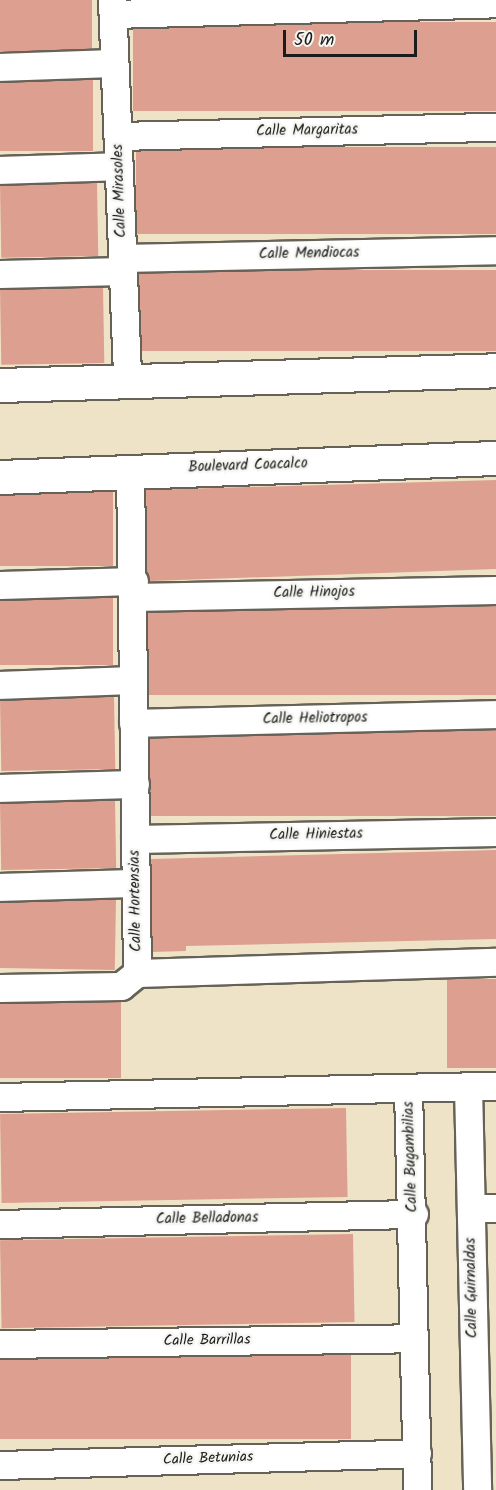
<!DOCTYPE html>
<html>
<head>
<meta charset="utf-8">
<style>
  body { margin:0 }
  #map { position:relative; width:496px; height:1490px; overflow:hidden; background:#eee3c7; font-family:Kalam,sans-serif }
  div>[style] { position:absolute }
  .building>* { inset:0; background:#dd9f90; transform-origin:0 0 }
  .roads { filter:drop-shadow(2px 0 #666258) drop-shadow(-2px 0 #666258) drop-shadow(0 2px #666258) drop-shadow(0 -2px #666258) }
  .minor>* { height:27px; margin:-13.5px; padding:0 13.5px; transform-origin:13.5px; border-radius:13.5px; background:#fff }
  .major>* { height:33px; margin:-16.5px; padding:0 16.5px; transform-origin:16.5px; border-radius:16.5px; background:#fff }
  span { translate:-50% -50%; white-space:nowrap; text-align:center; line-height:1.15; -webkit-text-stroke:5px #f6f6f2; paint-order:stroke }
  .street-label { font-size:15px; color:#1c1c1c }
  .scale { position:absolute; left:283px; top:30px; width:134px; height:27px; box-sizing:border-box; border:3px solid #1c1c1c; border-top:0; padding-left:8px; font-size:18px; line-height:21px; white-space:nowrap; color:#1c1c1c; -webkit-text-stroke:4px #f6f6f2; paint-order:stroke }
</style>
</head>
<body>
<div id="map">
  <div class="building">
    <i style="left:0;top:0;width:92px;height:51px"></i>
    <i style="left:496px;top:22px;width:89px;height:363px;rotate:90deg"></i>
    <i style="left:93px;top:80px;width:71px;height:93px;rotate:90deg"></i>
    <i style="left:496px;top:147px;width:87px;height:360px;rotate:90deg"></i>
    <i style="left:97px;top:182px;width:74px;height:97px;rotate:89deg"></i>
    <i style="left:496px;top:270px;width:81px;height:357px;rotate:90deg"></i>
    <i style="left:103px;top:287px;width:76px;height:103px;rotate:89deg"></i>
    <i style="clip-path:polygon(496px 480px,496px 569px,150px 581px,147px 573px,146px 490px)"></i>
    <i style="left:113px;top:491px;width:75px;height:113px;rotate:90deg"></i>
    <i style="left:113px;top:597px;width:68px;height:113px;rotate:90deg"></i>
    <i style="left:496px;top:606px;width:89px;height:348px;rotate:90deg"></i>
    <i style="left:114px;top:696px;width:73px;height:114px;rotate:89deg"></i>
    <i style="left:496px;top:730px;width:86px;height:347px;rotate:90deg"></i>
    <i style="left:115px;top:800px;width:68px;height:115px;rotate:89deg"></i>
    <i style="clip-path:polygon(496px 850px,496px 939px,186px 946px,186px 951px,152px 952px,151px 859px)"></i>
    <i style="left:116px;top:899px;width:71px;height:116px;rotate:91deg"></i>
    <i style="left:496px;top:979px;width:89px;height:49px;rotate:90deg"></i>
    <i style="left:121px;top:1002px;width:76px;height:121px;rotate:90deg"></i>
    <i style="left:346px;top:1108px;width:89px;height:346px;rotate:89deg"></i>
    <i style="left:353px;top:1234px;width:88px;height:353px;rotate:89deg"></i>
    <i style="left:351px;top:1355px;width:84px;height:351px;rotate:90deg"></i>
  </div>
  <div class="roads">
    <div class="minor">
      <i style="left:112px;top:0;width:381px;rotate:87.7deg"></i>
      <i style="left:113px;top:14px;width:383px;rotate:-1.6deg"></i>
      <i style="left:0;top:67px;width:114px;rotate:-2deg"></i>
      <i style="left:118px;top:136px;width:378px;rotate:-1.4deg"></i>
      <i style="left:0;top:170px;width:118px;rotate:-1.9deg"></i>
      <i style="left:122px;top:258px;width:374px;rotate:-1.2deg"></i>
      <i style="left:0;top:274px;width:123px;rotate:-1.4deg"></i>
      <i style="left:130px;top:470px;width:503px;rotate:89.2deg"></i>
      <i style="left:0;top:585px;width:134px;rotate:-1.7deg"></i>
      <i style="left:133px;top:597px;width:363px;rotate:-1.1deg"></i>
      <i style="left:0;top:685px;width:132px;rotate:-2.2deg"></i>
      <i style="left:133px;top:723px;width:363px;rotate:-1.4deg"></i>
      <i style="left:0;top:788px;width:135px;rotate:-1.7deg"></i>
      <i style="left:135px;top:839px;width:361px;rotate:-1.1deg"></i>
      <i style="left:0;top:887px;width:135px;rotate:-1.7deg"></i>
      <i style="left:137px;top:973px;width:359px;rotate:-1.8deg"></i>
      <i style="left:0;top:988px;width:121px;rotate:-0.9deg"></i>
      <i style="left:121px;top:986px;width:21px;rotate:-39deg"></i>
      <i style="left:468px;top:1086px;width:404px;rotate:88.7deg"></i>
      <i style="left:408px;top:1088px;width:402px;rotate:88.7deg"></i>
      <i style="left:0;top:1097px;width:496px;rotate:-1.3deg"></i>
      <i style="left:471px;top:1208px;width:25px"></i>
      <i style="left:0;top:1224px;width:414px;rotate:-1.4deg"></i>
      <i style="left:0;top:1344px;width:414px;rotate:-0.8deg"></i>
      <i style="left:0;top:1465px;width:417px;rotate:-1.6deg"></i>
    </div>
    <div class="major">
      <i style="left:0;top:385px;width:496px;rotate:-1.7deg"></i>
      <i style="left:0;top:477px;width:496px;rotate:-2.2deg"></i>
    </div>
  </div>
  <div class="street-label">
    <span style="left:307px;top:131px;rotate:-1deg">Calle Margaritas</span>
    <span style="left:120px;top:191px;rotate:-92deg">Calle Mirasoles</span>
    <span style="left:309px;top:254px;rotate:-1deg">Calle Mendiocas</span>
    <span style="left:248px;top:466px;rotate:-2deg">Boulevard Coacalco</span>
    <span style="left:314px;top:593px;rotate:-1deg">Calle Hinojos</span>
    <span style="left:315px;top:719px;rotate:-1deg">Calle Heliotropos</span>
    <span style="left:316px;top:835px;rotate:-1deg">Calle Hiniestas</span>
    <span style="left:136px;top:901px;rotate:-91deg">Calle Hortensias</span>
    <span style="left:411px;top:1157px;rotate:-92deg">Calle Bugambilias</span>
    <span style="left:207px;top:1219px;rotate:-1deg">Calle Belladonas</span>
    <span style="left:472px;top:1288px;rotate:-91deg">Calle Guirnaldas</span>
    <span style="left:207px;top:1341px;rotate:-1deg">Calle Barrillas</span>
    <span style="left:208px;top:1459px;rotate:-2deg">Calle Betunias</span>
  </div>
  <div class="scale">50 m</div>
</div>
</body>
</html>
